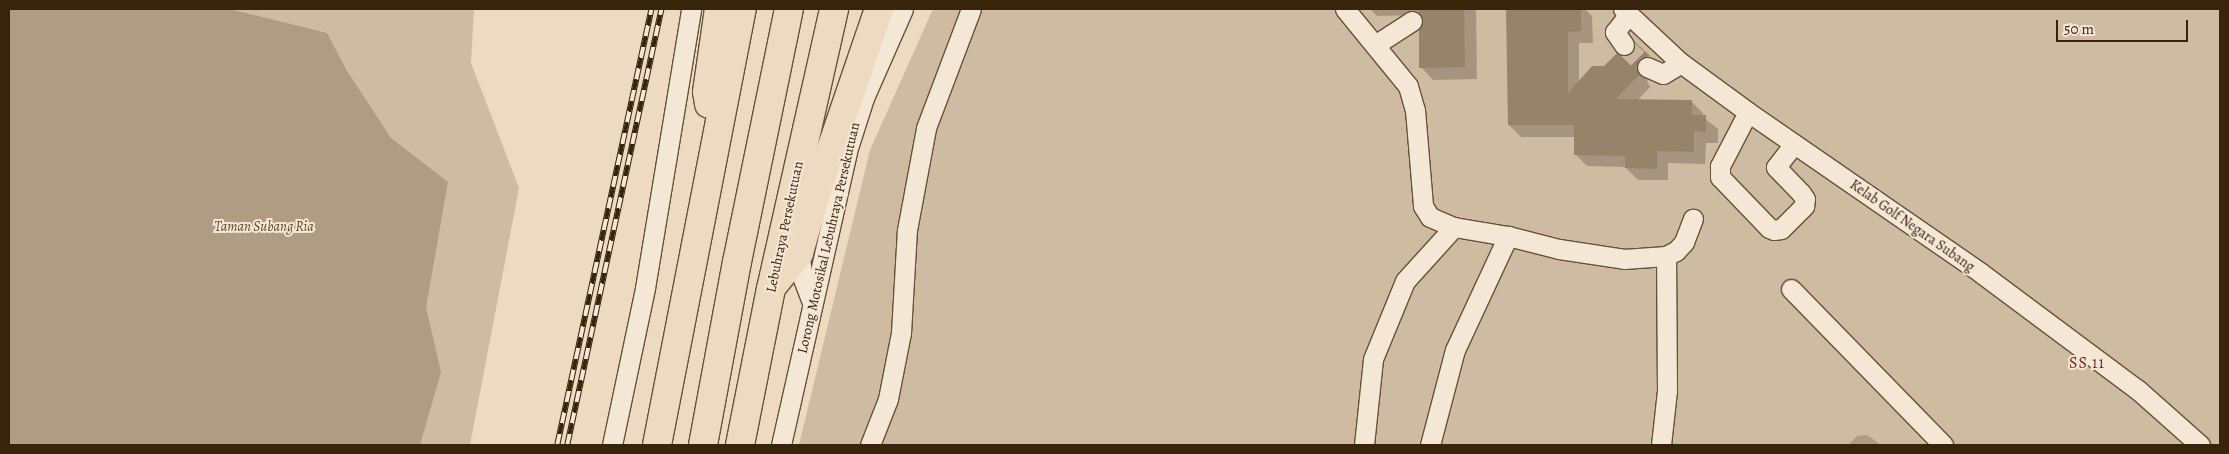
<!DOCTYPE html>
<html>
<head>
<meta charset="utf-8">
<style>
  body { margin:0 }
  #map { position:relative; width:2229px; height:454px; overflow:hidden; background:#eedac0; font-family:Alegreya,serif }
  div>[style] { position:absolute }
  .green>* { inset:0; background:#cfbba1 }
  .water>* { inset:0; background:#b09c82 }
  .shadow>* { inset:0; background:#0003 }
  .building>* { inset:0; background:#968369 }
  .minor-tunnel>* { height:19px; margin-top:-9.5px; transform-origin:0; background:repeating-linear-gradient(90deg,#c9b69c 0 19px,transparent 0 28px) }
  .roads { filter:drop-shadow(1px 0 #655238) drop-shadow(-1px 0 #655238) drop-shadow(0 1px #655238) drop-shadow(0 -1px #655238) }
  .minor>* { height:19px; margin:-9.5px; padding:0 9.5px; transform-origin:9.5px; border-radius:9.5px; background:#f4e7d6 }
  .highway>* { height:28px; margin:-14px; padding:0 14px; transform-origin:14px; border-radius:14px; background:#eedac0 }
  .rail>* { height:5.5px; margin-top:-2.75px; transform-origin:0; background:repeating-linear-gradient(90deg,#f4e7d6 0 11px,#37240b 0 22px); box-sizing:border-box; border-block:1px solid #37240b }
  span { translate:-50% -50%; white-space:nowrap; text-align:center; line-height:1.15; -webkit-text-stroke:4px #f4e7d6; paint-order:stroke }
  .street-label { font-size:14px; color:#37240b }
  .park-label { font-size:14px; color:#5d4a30; font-style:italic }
  .quarter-label { font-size:16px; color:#7a1f14; letter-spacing:1px }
  .frame { position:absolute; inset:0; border:10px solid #37240b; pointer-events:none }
  .scale { position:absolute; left:2056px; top:20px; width:132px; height:22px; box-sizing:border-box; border:2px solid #37240b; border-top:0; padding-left:6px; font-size:15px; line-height:18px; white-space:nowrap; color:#37240b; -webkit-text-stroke:4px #f4e7d6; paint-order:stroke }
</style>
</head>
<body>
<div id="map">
  <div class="green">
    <i style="clip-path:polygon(9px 9px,474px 9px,471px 63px,519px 188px,470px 445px,9px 445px)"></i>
    <i style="clip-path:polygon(933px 9px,2220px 9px,2220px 445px,799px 445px,870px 150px)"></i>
  </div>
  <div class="water">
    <i style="clip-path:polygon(9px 9px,229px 9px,327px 33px,347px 71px,391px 138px,448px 182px,426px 307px,441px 372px,420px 445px,9px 445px)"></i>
    <i style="clip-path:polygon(1867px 435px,1881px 445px,1848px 445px,1857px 436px)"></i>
  </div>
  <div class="shadow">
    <i style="clip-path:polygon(1370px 9px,1476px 9px,1477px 79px,1433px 80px,1421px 67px,1425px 21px,1421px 15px,1377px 16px)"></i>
    <i style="clip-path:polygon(1507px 9px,1585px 9px,1592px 16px,1593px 43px,1579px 43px,1579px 82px,1632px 55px,1636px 50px,1636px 44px,1660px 68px,1652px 70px,1647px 81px,1650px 87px,1637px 101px,1691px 101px,1703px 113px,1703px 117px,1718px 129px,1718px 143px,1706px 143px,1705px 164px,1668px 163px,1668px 180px,1638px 180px,1625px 167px,1587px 166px,1575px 154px,1575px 137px,1521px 137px,1509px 125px)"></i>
  </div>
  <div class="building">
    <i style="clip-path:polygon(1418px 9px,1464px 9px,1465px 67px,1419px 68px,1419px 30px,1423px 21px)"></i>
    <i style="clip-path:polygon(1506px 9px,1581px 9px,1581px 31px,1568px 32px,1568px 93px,1592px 66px,1604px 66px,1617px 53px,1624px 56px,1631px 54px,1634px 49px,1634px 41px,1650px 56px,1640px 58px,1636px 68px,1639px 75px,1616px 99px,1692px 100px,1692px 115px,1706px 115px,1706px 132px,1694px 131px,1694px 152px,1657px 151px,1657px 169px,1625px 168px,1625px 156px,1574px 155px,1574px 125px,1508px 125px)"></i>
  </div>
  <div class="minor-tunnel">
    <i style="left:1624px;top:45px;width:32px;rotate:44deg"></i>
  </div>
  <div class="roads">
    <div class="minor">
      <i style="left:1345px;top:9px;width:99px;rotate:50.7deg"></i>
      <i style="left:1408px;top:86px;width:25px;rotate:74deg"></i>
      <i style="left:1415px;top:110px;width:96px;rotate:85.2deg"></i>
      <i style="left:1423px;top:206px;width:13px;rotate:58deg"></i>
      <i style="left:1430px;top:217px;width:26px;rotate:23deg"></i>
      <i style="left:1454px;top:227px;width:55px;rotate:9.5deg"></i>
      <i style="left:1508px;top:236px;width:53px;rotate:14.3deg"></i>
      <i style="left:1559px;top:249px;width:66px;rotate:8.7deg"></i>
      <i style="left:1624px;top:259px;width:42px;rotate:-4.1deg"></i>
      <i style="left:1666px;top:256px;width:11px;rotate:-27deg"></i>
      <i style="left:1676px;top:251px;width:12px;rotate:-48deg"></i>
      <i style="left:1684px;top:242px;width:25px;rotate:-69deg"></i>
      <i style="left:1623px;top:9px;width:79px;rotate:43deg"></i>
      <i style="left:1681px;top:63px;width:83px;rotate:36.2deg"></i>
      <i style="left:1748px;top:112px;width:283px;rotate:34.6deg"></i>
      <i style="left:1981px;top:273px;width:196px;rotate:36.7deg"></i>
      <i style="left:2138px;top:390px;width:83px;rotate:41.6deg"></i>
      <i style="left:1375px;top:45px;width:44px;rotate:-33deg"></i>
      <i style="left:1624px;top:45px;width:16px;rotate:-125deg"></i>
      <i style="left:1615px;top:32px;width:23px;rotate:-52deg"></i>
      <i style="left:1647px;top:67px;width:17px;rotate:24deg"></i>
      <i style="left:1663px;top:74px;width:21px;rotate:-31deg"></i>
      <i style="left:1748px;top:112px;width:61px;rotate:117.4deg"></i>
      <i style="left:1720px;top:166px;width:11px;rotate:90deg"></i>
      <i style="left:1720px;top:177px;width:71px;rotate:46.1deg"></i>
      <i style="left:1769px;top:228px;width:5px;rotate:22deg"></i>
      <i style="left:1774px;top:230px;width:7px;rotate:-8deg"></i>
      <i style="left:1781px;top:229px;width:33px;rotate:-45deg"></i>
      <i style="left:1804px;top:206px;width:7px;rotate:-82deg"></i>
      <i style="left:1805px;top:199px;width:7px;rotate:-124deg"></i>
      <i style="left:1801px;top:193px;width:36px;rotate:-134deg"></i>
      <i style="left:1776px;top:167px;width:29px;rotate:-52deg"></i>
      <i style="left:799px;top:253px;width:26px;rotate:81deg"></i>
      <i style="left:803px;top:279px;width:25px;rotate:69deg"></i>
      <i style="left:1791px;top:289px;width:218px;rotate:45.7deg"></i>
      <i style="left:612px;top:445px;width:160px;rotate:-78.1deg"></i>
      <i style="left:645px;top:288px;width:283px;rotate:-80.6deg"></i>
      <i style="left:781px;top:445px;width:301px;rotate:-77.3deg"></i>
      <i style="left:847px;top:151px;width:56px;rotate:-72.2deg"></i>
      <i style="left:864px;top:98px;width:97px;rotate:-66.3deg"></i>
      <i style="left:870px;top:445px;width:49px;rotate:-68.6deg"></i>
      <i style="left:888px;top:399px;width:67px;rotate:-78.9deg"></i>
      <i style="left:901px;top:333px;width:103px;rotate:-86.7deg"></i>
      <i style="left:907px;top:230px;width:104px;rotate:-79.4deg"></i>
      <i style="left:926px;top:128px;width:127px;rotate:-69.3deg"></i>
      <i style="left:1364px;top:445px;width:86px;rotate:-84deg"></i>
      <i style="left:1373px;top:359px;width:84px;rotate:-67.7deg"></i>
      <i style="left:1405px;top:281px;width:73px;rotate:-47.8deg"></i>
      <i style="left:1430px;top:445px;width:98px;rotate:-75.3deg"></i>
      <i style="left:1455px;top:350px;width:126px;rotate:-65.1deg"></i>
      <i style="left:1661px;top:445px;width:54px;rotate:-83.7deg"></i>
      <i style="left:1667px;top:391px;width:135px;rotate:-90.4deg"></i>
    </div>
    <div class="highway">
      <i style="left:709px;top:104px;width:12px;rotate:-99deg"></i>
      <i style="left:707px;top:92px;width:84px;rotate:-81.8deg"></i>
      <i style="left:775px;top:283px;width:38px;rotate:-51deg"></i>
      <i style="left:799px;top:253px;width:66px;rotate:-74.1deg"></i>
      <i style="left:817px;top:190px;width:191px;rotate:-71.1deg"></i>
      <i style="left:657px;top:445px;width:444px;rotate:-79deg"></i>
      <i style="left:703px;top:445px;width:186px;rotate:-79.5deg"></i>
      <i style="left:737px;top:262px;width:258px;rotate:-78.4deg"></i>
      <i style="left:740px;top:445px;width:159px;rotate:-78.8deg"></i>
      <i style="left:771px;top:289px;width:287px;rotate:-77.3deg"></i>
    </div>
  </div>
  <div class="rail">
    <i style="left:557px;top:445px;width:446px;rotate:-77.8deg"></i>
    <i style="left:567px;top:445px;width:446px;rotate:-77.8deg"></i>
  </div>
  <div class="street-label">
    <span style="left:1912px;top:226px;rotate:35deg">Kelab Golf Negara Subang</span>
    <span style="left:785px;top:227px;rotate:-78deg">Lebuhraya Persekutuan</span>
    <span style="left:829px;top:238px;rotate:-77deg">Lorong Motosikal Lebuhraya Persekutuan</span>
  </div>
  <div class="park-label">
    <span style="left:264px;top:227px">Taman Subang Ria</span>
  </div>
  <div class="quarter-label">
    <span style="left:2087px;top:363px">SS 11</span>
  </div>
  <div class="frame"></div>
  <div class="scale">50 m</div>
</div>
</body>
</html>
